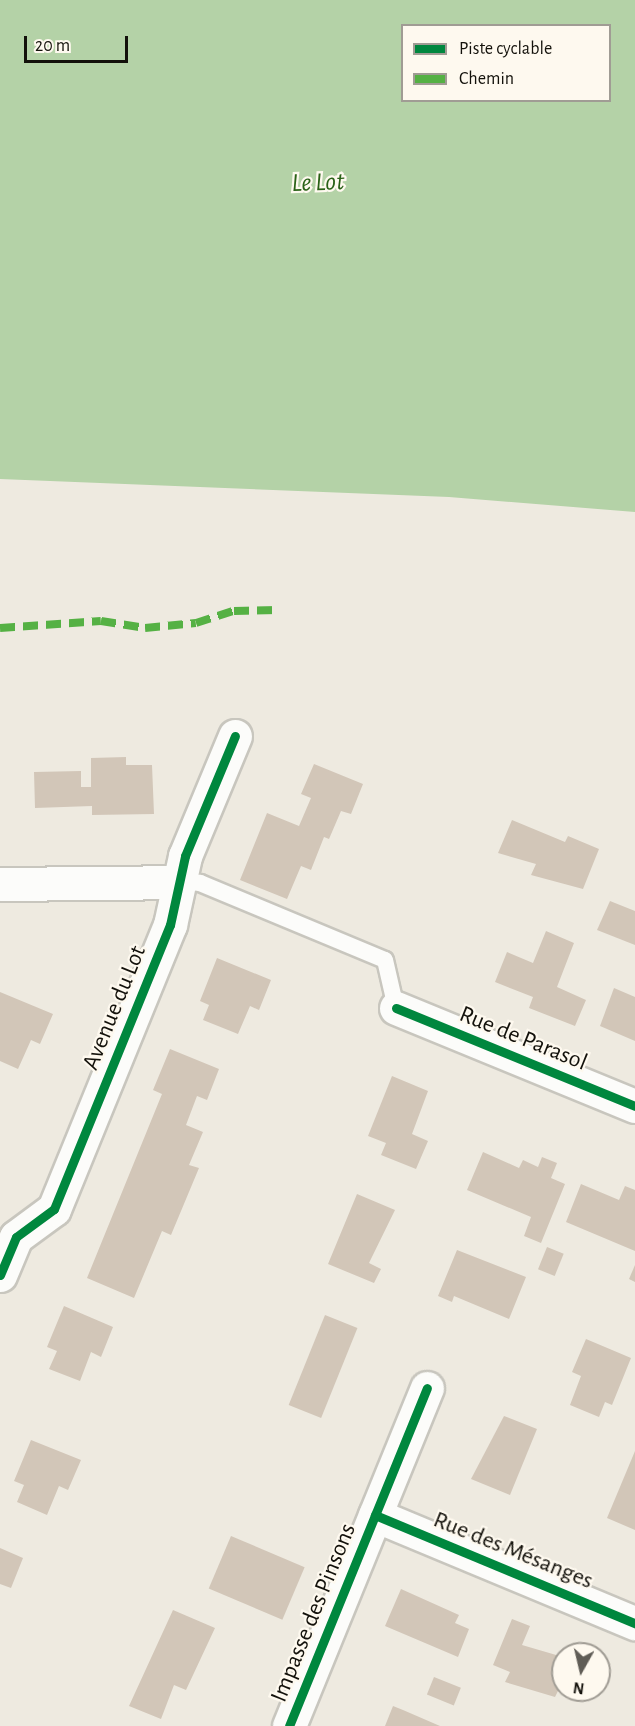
<!DOCTYPE html>
<html>
<head>
<meta charset="utf-8">
<style>
  body { margin:0 }
  #map { position:relative; width:635px; height:1726px; overflow:hidden; background:#eeeae0; font-family:"Alegreya Sans",sans-serif }
  div>[style] { position:absolute }
  .water>* { inset:0; background:#b4d2a7 }
  .building>* { inset:0; background:#d2c6b8; transform-origin:0 0 }
  .roads { filter:drop-shadow(2px 0 #c8c6be) drop-shadow(-2px 0 #c8c6be) drop-shadow(0 2px #c8c6be) drop-shadow(0 -2px #c8c6be) }
  .lane>* { height:16px; margin:-8px; padding:0 8px; transform-origin:8px; border-radius:8px; background:#fcfcfa }
  .street>* { height:33px; margin:-16.5px; padding:0 16.5px; transform-origin:16.5px; border-radius:16.5px; background:#fcfcfa }
  .quiet>* { height:8px; margin-top:-4px; transform-origin:0; background:repeating-linear-gradient(90deg,#55b144 0 15px,transparent 0 23px) }
  .cycleway>* { height:9px; margin:-4.5px; padding:0 4.5px; transform-origin:4.5px; border-radius:4.5px; background:#00873e }
  span { translate:-50% -50%; white-space:nowrap; text-align:center; line-height:1.15; -webkit-text-stroke:4.5px #fef9ef; paint-order:stroke }
  .street-label { font-size:24px; color:#13110b }
  .water-label { font-size:26px; color:#296116; font-style:italic }
  .legend { position:absolute; left:401px; top:24px; width:210px; height:78px; box-sizing:border-box; background:#fef9ef; border:2px solid #a09c94; margin:0; padding:8px 10px; list-style:none; font-size:18px; color:#13110b }
  .legend li { display:flex; align-items:center; gap:12px; height:30px }
  .legend b { width:30px; border:2px solid #a09c94 }
  .north { position:absolute; left:551px; top:1642px; width:60px; height:60px; box-sizing:border-box; background:#fef9ef; border:2px solid #a09c94; border-radius:50%; rotate:188deg; font-size:16px; font-weight:700; line-height:24px; text-align:center; color:#13110b }
  .north::after { content:''; display:block; margin:auto; width:21px; height:27px; background:#605d56; clip-path:polygon(50% 0,100% 100%,50% 72%,0 100%) }
  .scale { position:absolute; left:24px; top:36px; width:104px; height:27px; box-sizing:border-box; border:3px solid #13110b; border-top:0; padding-left:8px; font-size:18px; line-height:21px; white-space:nowrap; color:#13110b; -webkit-text-stroke:4px #fef9ef; paint-order:stroke }
</style>
</head>
<body>
<div id="map">
  <div class="water">
    <i style="clip-path:polygon(evenodd,0 0,635px 0,635px 512px,449px 497px,0 479px,0 0,402px 26px,610px 26px,610px 100px,402px 100px,402px 26px)"></i>
  </div>
  <div class="building">
    <i style="clip-path:polygon(126px 757px,126px 765px,152px 765px,154px 814px,92px 815px,92px 806px,35px 808px,34px 772px,81px 771px,81px 787px,91px 787px,91px 758px)"></i>
    <i style="clip-path:polygon(314px 764px,363px 784px,351px 814px,341px 811px,329px 839px,324px 837px,311px 870px,301px 866px,287px 899px,240px 880px,267px 813px,299px 826px,311px 798px,301px 794px)"></i>
    <i style="clip-path:polygon(512px 820px,565px 842px,568px 836px,599px 849px,583px 889px,531px 875px,536px 864px,498px 853px)"></i>
    <i style="clip-path:polygon(610px 901px,635px 911px,635px 945px,597px 930px)"></i>
    <i style="clip-path:polygon(546px 931px,574px 943px,557px 987px,586px 1000px,575px 1026px,529px 1008px,533px 997px,495px 982px,507px 952px,533px 963px)"></i>
    <i style="clip-path:polygon(217px 958px,271px 980px,259px 1010px,250px 1006px,238px 1034px,203px 1020px,209px 1005px,200px 1001px)"></i>
    <i style="clip-path:polygon(614px 988px,635px 997px,635px 1041px,600px 1026px)"></i>
    <i style="clip-path:polygon(0 992px,53px 1014px,40px 1044px,31px 1040px,18px 1069px,0 1061px)"></i>
    <i style="clip-path:polygon(170px 1049px,219px 1069px,207px 1100px,197px 1096px,186px 1125px,203px 1132px,189px 1165px,199px 1168px,171px 1235px,162px 1231px,134px 1298px,87px 1278px,162px 1094px,153px 1090px)"></i>
    <i style="clip-path:polygon(392px 1076px,428px 1091px,412px 1134px,428px 1141px,416px 1169px,381px 1155px,386px 1143px,368px 1136px)"></i>
    <i style="clip-path:polygon(483px 1152px,519px 1168px,523px 1160px,538px 1167px,542px 1157px,557px 1163px,551px 1178px,565px 1184px,541px 1243px,524px 1236px,531px 1217px,467px 1190px)"></i>
    <i style="clip-path:polygon(581px 1184px,619px 1200px,625px 1186px,635px 1190px,635px 1251px,566px 1222px)"></i>
    <i style="clip-path:polygon(357px 1194px,395px 1210px,369px 1263px,381px 1269px,374px 1283px,328px 1264px)"></i>
    <i style="left:547px;top:1247px;width:18px;height:24px;rotate:22deg"></i>
    <i style="clip-path:polygon(457px 1250px,526px 1277px,509px 1319px,454px 1296px,452px 1302px,438px 1296px)"></i>
    <i style="clip-path:polygon(635px 1265px,635px 1282px,629px 1279px)"></i>
    <i style="clip-path:polygon(64px 1306px,113px 1327px,101px 1357px,91px 1352px,80px 1381px,49px 1369px,57px 1351px,47px 1347px)"></i>
    <i style="left:325px;top:1315px;width:35px;height:97px;rotate:22deg"></i>
    <i style="clip-path:polygon(586px 1339px,631px 1358px,612px 1405px,605px 1402px,599px 1417px,570px 1405px,581px 1376px,572px 1372px)"></i>
    <i style="clip-path:polygon(504px 1416px,537px 1429px,510px 1495px,471px 1479px)"></i>
    <i style="clip-path:polygon(31px 1440px,81px 1460px,68px 1490px,59px 1486px,47px 1515px,17px 1502px,24px 1485px,14px 1481px)"></i>
    <i style="clip-path:polygon(635px 1451px,635px 1530px,607px 1518px)"></i>
    <i style="left:231px;top:1536px;width:80px;height:57px;rotate:23deg"></i>
    <i style="clip-path:polygon(0 1548px,23px 1558px,11px 1588px,0 1584px)"></i>
    <i style="clip-path:polygon(401px 1589px,459px 1615px,455px 1623px,469px 1629px,458px 1657px,385px 1626px)"></i>
    <i style="clip-path:polygon(173px 1610px,215px 1628px,186px 1690px,174px 1685px,161px 1719px,129px 1706px)"></i>
    <i style="clip-path:polygon(512px 1619px,530px 1626px,522px 1645px,563px 1657px,563px 1681px,555px 1697px,505px 1682px,510px 1672px,493px 1665px)"></i>
    <i style="left:434px;top:1677px;width:29px;height:19px;rotate:22deg"></i>
    <i style="clip-path:polygon(393px 1706px,403px 1710px,440px 1726px,385px 1726px)"></i>
  </div>
  <div class="roads">
    <div class="lane">
      <i style="left:177px;top:882px;width:23px;rotate:2deg"></i>
      <i style="left:200px;top:883px;width:200px;rotate:22.6deg"></i>
      <i style="left:385px;top:960px;width:49px;rotate:77.1deg"></i>
    </div>
    <div class="street">
      <i style="left:0;top:884px;width:177px;rotate:-0.6deg"></i>
      <i style="left:396px;top:1008px;width:258px;rotate:22.3deg"></i>
      <i style="left:0;top:1275px;width:41px;rotate:-67.2deg"></i>
      <i style="left:16px;top:1237px;width:47px;rotate:-36.4deg"></i>
      <i style="left:54px;top:1209px;width:307px;rotate:-67.8deg"></i>
      <i style="left:170px;top:925px;width:71px;rotate:-77.7deg"></i>
      <i style="left:185px;top:856px;width:130px;rotate:-67.4deg"></i>
      <i style="left:375px;top:1515px;width:282px;rotate:22.6deg"></i>
      <i style="left:289px;top:1726px;width:365px;rotate:-67.8deg"></i>
    </div>
  </div>
  <div class="quiet">
    <i style="left:0;top:628px;width:101px;rotate:-4deg"></i>
    <i style="left:101px;top:621px;width:45px;rotate:9deg"></i>
    <i style="left:145px;top:628px;width:51px;rotate:-5.6deg"></i>
    <i style="left:196px;top:623px;width:40px;rotate:-18deg"></i>
    <i style="left:234px;top:611px;width:44px;rotate:-1.3deg"></i>
  </div>
  <div class="cycleway">
    <i style="left:396px;top:1008px;width:258px;rotate:22.3deg"></i>
    <i style="left:0;top:1275px;width:41px;rotate:-67.2deg"></i>
    <i style="left:16px;top:1237px;width:47px;rotate:-36.4deg"></i>
    <i style="left:54px;top:1209px;width:307px;rotate:-67.8deg"></i>
    <i style="left:170px;top:925px;width:71px;rotate:-77.7deg"></i>
    <i style="left:185px;top:856px;width:130px;rotate:-67.4deg"></i>
    <i style="left:375px;top:1515px;width:282px;rotate:22.6deg"></i>
    <i style="left:289px;top:1726px;width:365px;rotate:-67.8deg"></i>
  </div>
  <div class="street-label">
    <span style="left:115px;top:1008px;rotate:-68deg">Avenue du Lot</span>
    <span style="left:523px;top:1039px;rotate:22deg">Rue de Parasol</span>
    <span style="left:513px;top:1551px;rotate:22deg">Rue des Mésanges</span>
    <span style="left:314px;top:1613px;rotate:-68deg">Impasse des Pinsons</span>
  </div>
  <div class="water-label">
    <span style="left:318px;top:183px;rotate:-2deg">Le Lot</span>
  </div>
  <ul class="legend">
  <li><b style="height:8px;background:#00873e"></b>Piste cyclable</li>
  <li><b style="height:8px;background:#55b144"></b>Chemin</li>
  </ul>
  <div class="north">N</div>
  <div class="scale">20 m</div>
</div>
</body>
</html>
